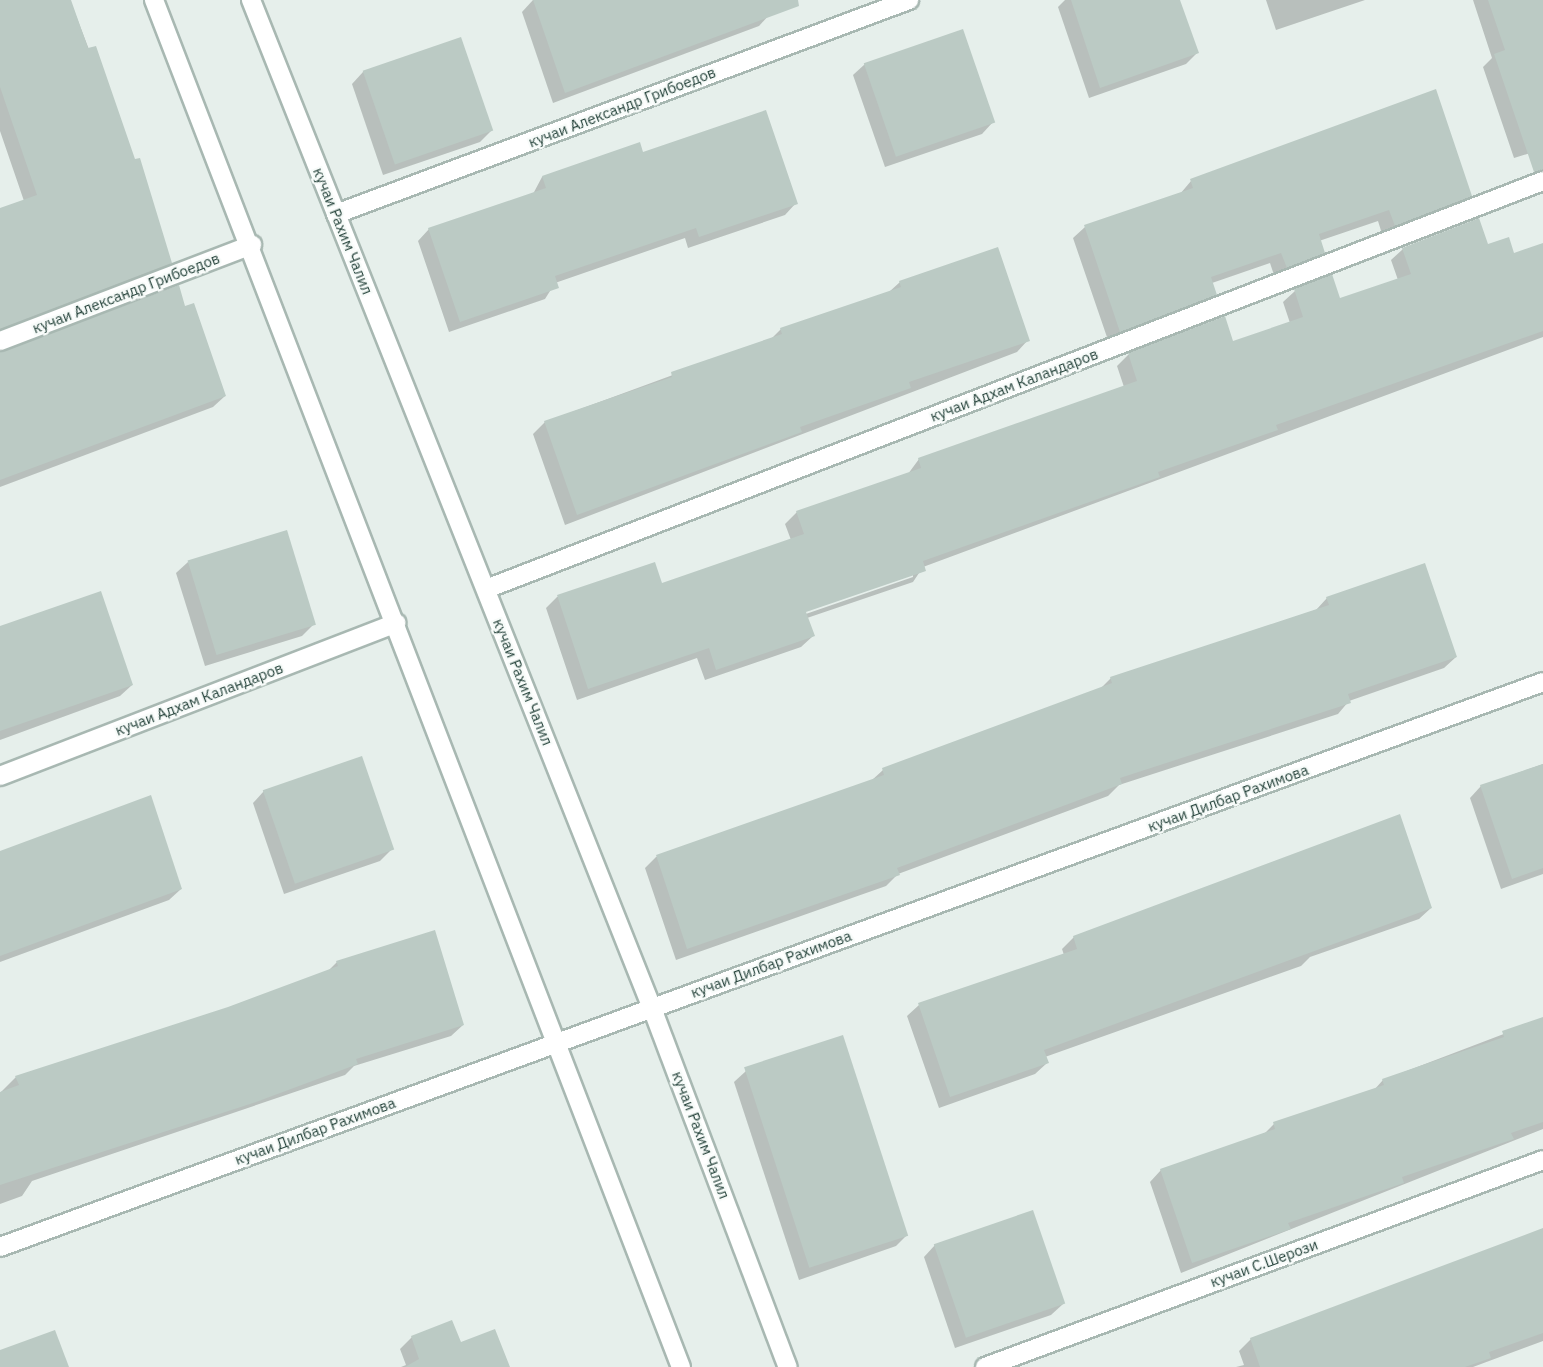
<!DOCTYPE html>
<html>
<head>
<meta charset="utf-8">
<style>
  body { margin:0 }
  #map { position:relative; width:1543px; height:1367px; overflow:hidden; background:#e6efeb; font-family:"IBM Plex Sans",sans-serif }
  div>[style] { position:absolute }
  .shadow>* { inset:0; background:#0003 }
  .building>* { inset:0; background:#bbcac4; transform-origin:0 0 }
  .roads { filter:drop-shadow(2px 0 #a8b8b2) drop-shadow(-2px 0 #a8b8b2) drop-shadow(0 2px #a8b8b2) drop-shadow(0 -2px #a8b8b2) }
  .minor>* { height:18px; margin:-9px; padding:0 9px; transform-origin:9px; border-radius:9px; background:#fff }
  .secondary>* { height:18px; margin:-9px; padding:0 9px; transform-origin:9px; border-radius:9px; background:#fff }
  span { translate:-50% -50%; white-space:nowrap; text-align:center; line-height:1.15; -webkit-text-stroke:4.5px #f7fbf9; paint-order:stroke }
  .street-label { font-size:15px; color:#24423a }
</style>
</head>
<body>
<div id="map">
  <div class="shadow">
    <i style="clip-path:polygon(0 0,70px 0,171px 263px,159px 274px,0 335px,0 210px,24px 201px,0 131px)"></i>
    <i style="clip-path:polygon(533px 0,765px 0,770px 14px,759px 26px,553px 103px,522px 12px)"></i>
    <i style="clip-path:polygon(1065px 0,1179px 0,1197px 53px,1186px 64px,1089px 98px,1058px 7px)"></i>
    <i style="clip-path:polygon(1266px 0,1365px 0,1276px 30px)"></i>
    <i style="clip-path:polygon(1473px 0,1543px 0,1543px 149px,1514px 158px,1483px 67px,1492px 58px)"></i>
    <i style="clip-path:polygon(460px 39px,491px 131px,480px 142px,383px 175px,352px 84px,363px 72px)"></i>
    <i style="clip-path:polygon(865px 64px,993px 122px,982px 134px,885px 167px,853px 75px)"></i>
    <i style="clip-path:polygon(639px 144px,642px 154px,796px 203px,785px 215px,688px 248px,685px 238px,555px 283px,545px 299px,449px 332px,418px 241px,429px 229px,533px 194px,542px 177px)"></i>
    <i style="clip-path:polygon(1191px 181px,1470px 196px,1459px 207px,1383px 237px,1378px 221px,1319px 241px,1323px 253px,1312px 264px,1275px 278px,1270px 263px,1212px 283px,1216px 294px,1204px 306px,1109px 343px,1073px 238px,1085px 227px,1180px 194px)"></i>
    <i style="clip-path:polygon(evenodd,1543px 245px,1543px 337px,923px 567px,913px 582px,807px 618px,813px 636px,801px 647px,705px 680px,697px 658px,577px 700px,546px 608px,557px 597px,654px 564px,661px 585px,791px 540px,785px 524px,797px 512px,908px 474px,919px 459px,1124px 387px,1117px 366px,1128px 355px,1224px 318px,1232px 343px,1290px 323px,1283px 302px,1295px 291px,1340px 300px,1398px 280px,1391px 260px,1403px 249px,1487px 246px,1513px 255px,1543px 245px,913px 574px,913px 577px,800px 616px,799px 613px,913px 574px)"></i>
    <i style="clip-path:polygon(900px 282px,1028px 340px,1017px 352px,565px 525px,533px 434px,545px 422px,771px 339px,781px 329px,889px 292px)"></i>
    <i style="clip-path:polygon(184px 308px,225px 396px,213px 407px,0 487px,0 351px)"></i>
    <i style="clip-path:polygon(188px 562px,314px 624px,302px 636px,205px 666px,176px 573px)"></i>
    <i style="clip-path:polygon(1327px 598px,1456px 657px,1444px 668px,1349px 701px,1338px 714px,1119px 785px,1108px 796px,898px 874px,886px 886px,676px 960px,645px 868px,656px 857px,871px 781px,883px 770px,1100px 689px,1111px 678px,1316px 610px)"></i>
    <i style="clip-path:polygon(0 630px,132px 685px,120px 696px,0 740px)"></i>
    <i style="clip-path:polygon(1543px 764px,1543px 874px,1501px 889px,1470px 798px,1481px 786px)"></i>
    <i style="clip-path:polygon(264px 791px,392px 849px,380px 861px,284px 894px,253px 803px)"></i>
    <i style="clip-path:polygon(0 854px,181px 889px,169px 900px,0 962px)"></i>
    <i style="clip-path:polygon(1431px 908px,1419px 919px,1310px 957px,1301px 966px,1045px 1057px,1047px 1063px,1035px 1074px,939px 1108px,907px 1016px,919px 1005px,1064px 955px,1062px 949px,1074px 937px)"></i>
    <i style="clip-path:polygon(337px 962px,463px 1025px,451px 1036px,354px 1066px,345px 1075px,32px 1181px,22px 1196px,0 1204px,0 1093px,16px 1077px,228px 1008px,327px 972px)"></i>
    <i style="clip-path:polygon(1543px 1019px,1543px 1129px,1181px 1273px,1150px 1182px,1161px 1170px,1262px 1136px,1274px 1124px,1374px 1090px,1383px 1080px)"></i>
    <i style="clip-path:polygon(746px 1071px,907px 1235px,896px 1246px,799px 1280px,734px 1082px)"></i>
    <i style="clip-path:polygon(1543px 1231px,1543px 1341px,1473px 1367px,1236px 1367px,1244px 1365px,1239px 1351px,1251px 1339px)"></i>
    <i style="clip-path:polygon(935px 1245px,1063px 1304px,1051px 1315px,955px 1348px,924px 1257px)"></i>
    <i style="clip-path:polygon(412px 1337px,461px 1344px,508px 1367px,401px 1367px,406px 1365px,400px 1349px)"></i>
  </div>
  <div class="building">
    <i style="clip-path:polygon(0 0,71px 0,88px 48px,96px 46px,135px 159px,140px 158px,172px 263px,0 329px,0 208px,37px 195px,0 87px)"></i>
    <i style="clip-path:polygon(533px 0,798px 0,799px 6px,565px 93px)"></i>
    <i style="clip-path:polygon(1071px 0,1180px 0,1199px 53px,1100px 88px)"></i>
    <i style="clip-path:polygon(1488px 0,1543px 0,1543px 170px,1534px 172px,1494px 54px,1505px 50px)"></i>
    <i style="left:963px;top:29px;width:99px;height:105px;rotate:71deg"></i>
    <i style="left:461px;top:37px;width:99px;height:104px;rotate:71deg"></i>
    <i style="clip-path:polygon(1436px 89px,1472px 196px,1395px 226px,1389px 210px,1319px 234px,1325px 253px,1287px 268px,1281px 253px,1211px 277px,1217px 295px,1120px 332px,1084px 225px,1193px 188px,1190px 179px)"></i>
    <i style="clip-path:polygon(766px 110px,798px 204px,699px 237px,696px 228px,555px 276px,559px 288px,460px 322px,428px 228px,546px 188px,542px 176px,640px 142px,643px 152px)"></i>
    <i style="clip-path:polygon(1479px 218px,1488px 244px,1509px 237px,1514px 253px,1543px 243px,1543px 331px,1276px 425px,1278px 430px,1158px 472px,1160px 477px,923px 561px,926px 571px,806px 612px,815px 636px,716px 670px,709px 648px,588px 689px,557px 595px,655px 562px,662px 583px,804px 534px,796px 511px,921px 468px,918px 458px,1137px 381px,1128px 353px,1225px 316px,1233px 341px,1303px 317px,1294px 289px,1332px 274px,1340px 298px,1411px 274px,1402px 248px)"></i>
    <i style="clip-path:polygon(998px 247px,1030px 341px,909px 382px,911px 388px,800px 427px,802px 432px,577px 515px,544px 421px,672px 377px,671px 372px,782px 334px,780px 328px,901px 287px,899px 281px)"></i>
    <i style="clip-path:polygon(179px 285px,185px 306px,194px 303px,226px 396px,0 480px,0 352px)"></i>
    <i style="left:287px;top:530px;width:99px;height:104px;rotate:73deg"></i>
    <i style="clip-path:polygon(1425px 563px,1457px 657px,1348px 694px,1351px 703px,1120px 778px,1122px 784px,897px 868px,900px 875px,687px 949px,656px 855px,884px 775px,882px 768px,1112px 683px,1110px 677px,1329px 605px,1326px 597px)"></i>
    <i style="clip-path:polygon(101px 591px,133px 685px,0 731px,0 626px)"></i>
    <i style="left:362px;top:756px;width:99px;height:105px;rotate:71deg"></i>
    <i style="clip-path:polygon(1543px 764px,1543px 868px,1512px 879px,1480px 785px)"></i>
    <i style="clip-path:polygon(151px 795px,182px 889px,0 956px,0 851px)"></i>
    <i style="clip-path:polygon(1400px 814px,1432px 908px,1044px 1050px,1049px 1063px,950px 1097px,918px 1003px,1077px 949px,1073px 936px)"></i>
    <i style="clip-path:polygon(435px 930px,464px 1025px,356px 1059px,358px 1064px,253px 1103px,0 1185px,0 1092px,19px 1085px,15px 1076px,228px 1007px,338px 966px,336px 961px)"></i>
    <i style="clip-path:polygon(1543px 1017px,1543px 1122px,1511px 1133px,1514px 1139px,1402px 1177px,1404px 1183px,1288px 1223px,1291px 1229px,1192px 1263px,1160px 1169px,1275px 1129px,1273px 1122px,1384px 1085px,1382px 1079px,1504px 1037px,1502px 1031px)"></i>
    <i style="left:843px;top:1035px;width:211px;height:104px;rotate:72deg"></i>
    <i style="left:1033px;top:1210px;width:99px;height:105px;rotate:71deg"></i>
    <i style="clip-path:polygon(1543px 1228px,1543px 1333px,1489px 1352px,1491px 1358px,1465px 1367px,1260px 1367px,1250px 1338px)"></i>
    <i style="clip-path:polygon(452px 1320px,461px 1342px,495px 1329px,510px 1367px,405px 1367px,419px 1359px,411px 1336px)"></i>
    <i style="clip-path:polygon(55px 1330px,69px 1367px,0 1367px,0 1350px)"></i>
  </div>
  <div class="roads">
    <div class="minor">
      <i style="left:336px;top:214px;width:612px;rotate:-20.48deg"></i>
      <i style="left:0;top:341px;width:270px;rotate:-20.9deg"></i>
      <i style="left:486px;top:589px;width:1133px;rotate:-21.11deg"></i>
      <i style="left:0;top:776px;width:425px;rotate:-21.1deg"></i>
      <i style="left:0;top:1247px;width:1643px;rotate:-20.11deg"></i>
      <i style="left:985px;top:1367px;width:595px;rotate:-20.35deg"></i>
    </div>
    <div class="secondary">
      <i style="left:154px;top:0;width:1465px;rotate:68.92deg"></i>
      <i style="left:251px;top:0;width:1085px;rotate:68.31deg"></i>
      <i style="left:652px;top:1008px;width:384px;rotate:69.3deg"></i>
    </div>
  </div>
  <div class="street-label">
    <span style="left:622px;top:107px;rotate:-21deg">кучаи Александр Грибоедов</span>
    <span style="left:343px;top:231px;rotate:68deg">кучаи Рахим Чалил</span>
    <span style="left:126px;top:293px;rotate:-21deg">кучаи Александр Грибоедов</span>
    <span style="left:1014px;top:385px;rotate:-21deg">кучаи Адхам Каландаров</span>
    <span style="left:523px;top:682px;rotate:68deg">кучаи Рахим Чалил</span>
    <span style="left:199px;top:699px;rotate:-21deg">кучаи Адхам Каландаров</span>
    <span style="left:1228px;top:798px;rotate:-20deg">кучаи Дилбар Рахимова</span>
    <span style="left:771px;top:964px;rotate:-20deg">кучаи Дилбар Рахимова</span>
    <span style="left:315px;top:1131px;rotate:-20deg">кучаи Дилбар Рахимова</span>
    <span style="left:701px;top:1135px;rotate:69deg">кучаи Рахим Чалил</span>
    <span style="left:1264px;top:1263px;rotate:-20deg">кучаи С.Шерози</span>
  </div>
</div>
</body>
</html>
